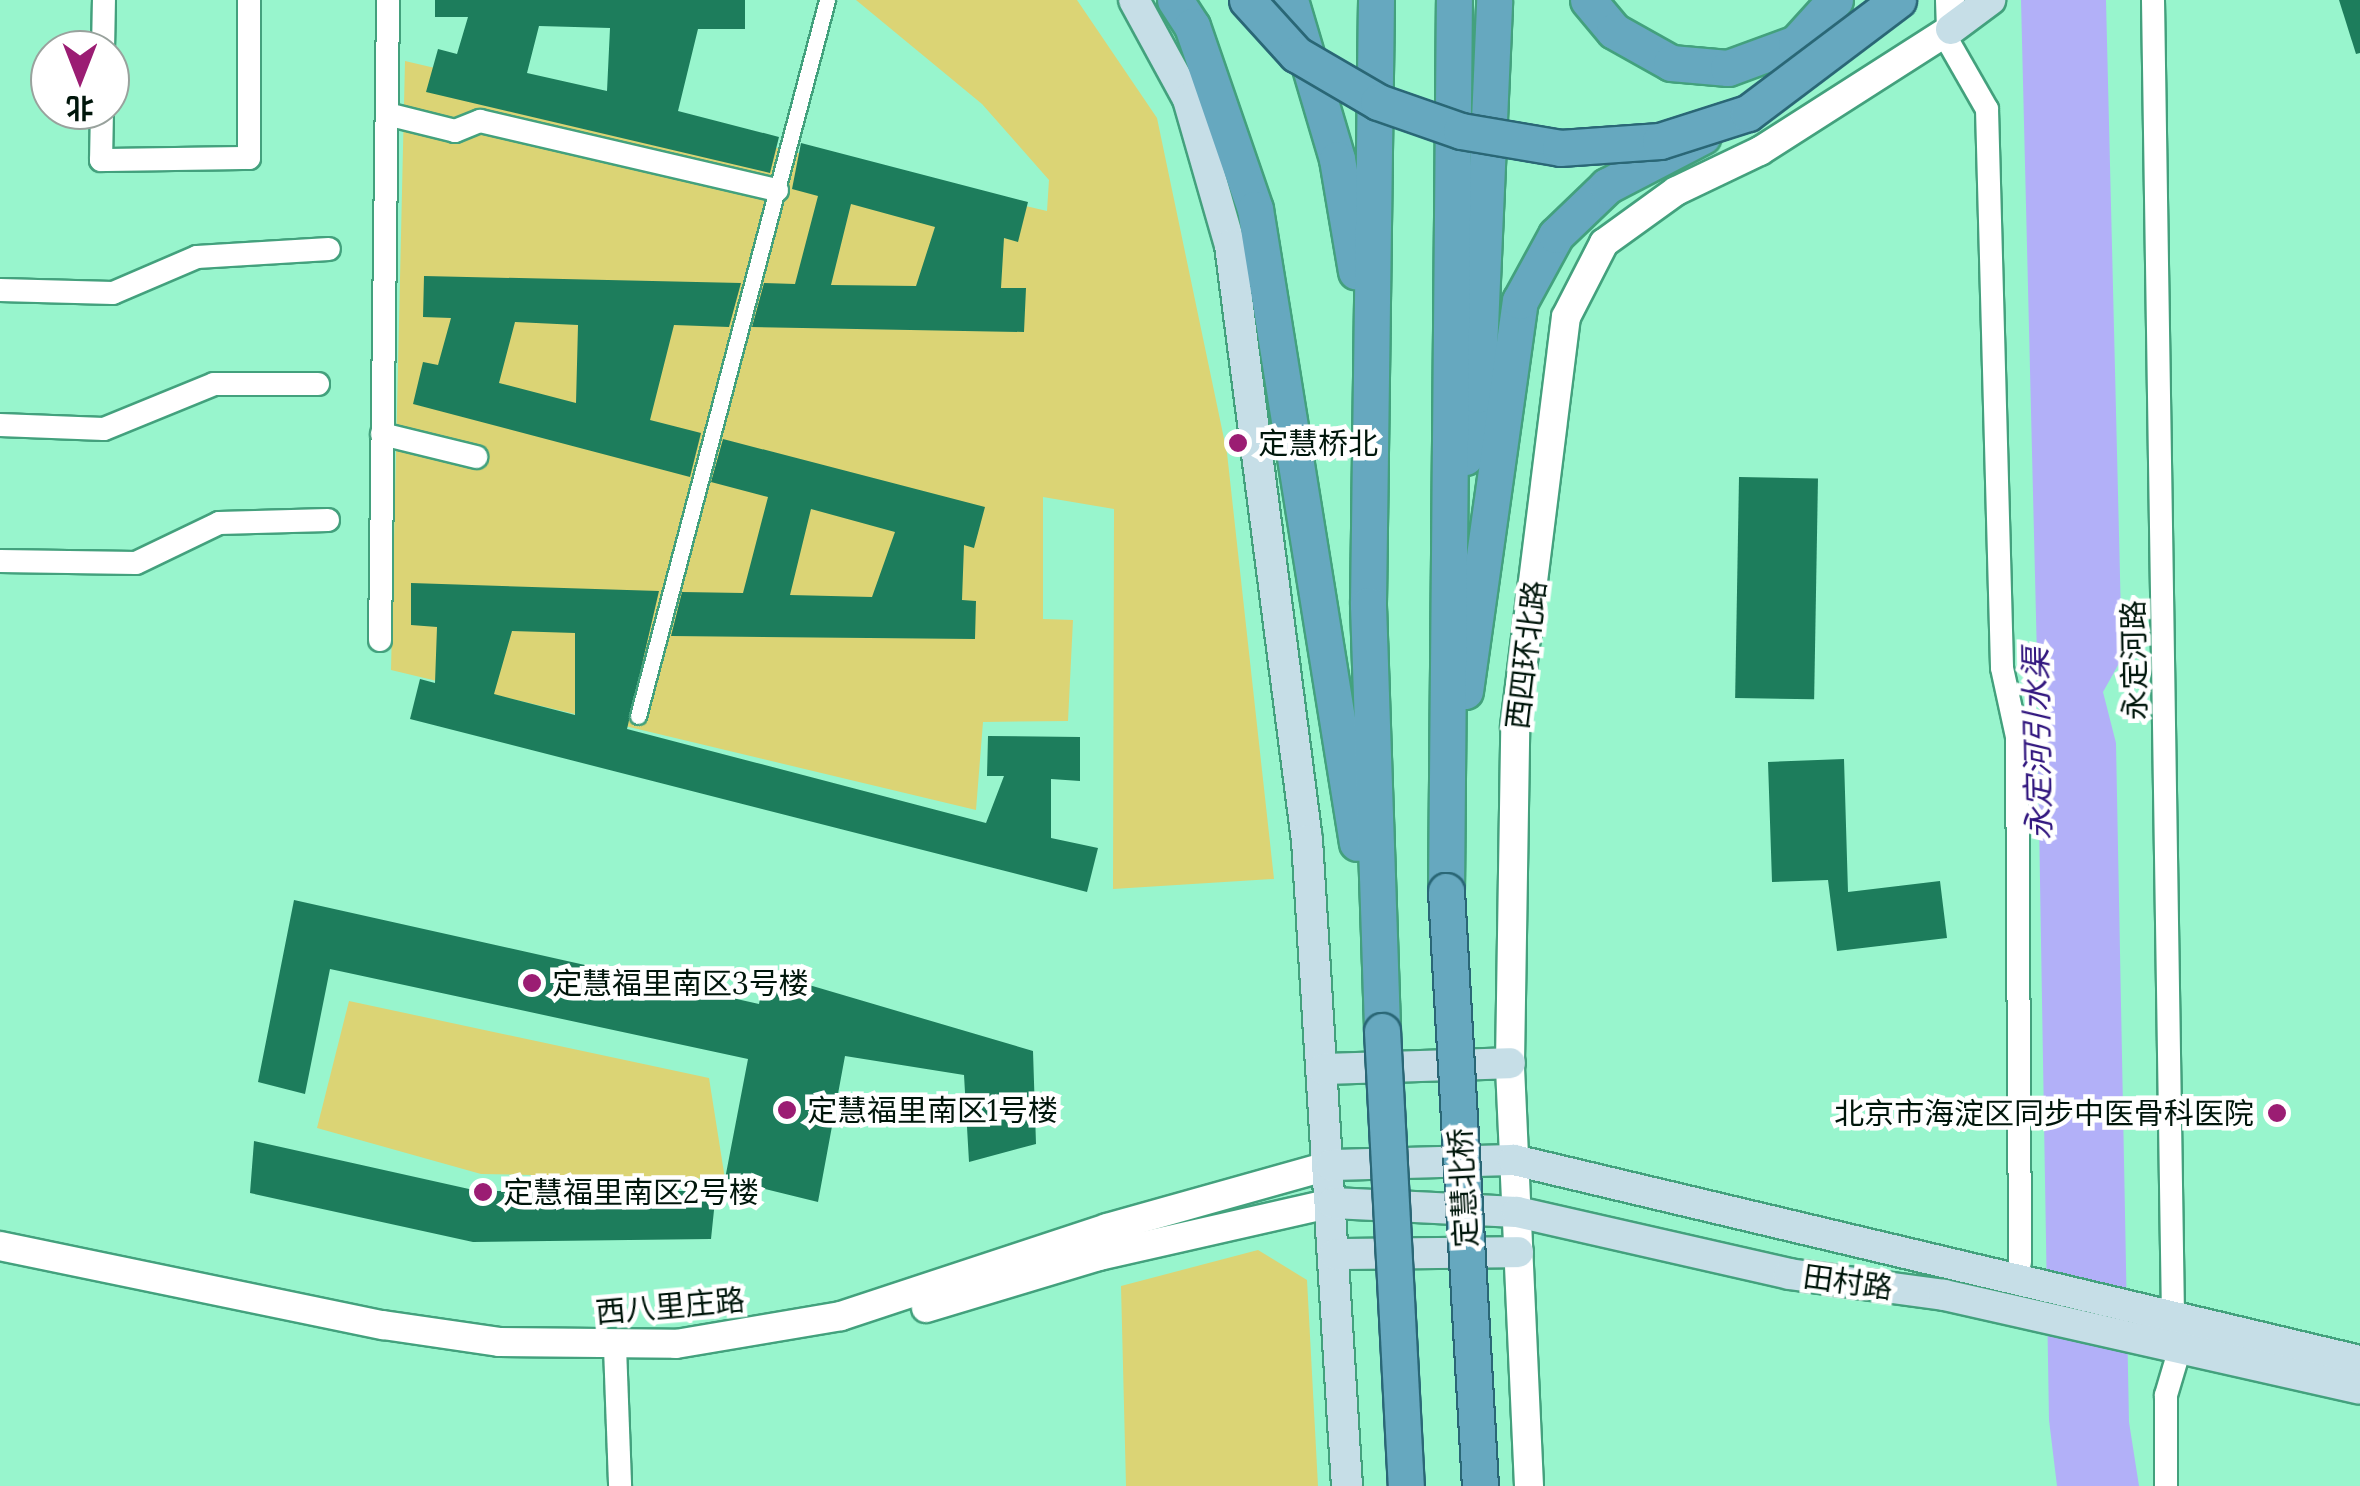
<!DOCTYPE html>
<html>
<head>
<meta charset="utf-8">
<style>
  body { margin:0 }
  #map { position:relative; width:2360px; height:1486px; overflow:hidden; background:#98f5cd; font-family:Lora,"Noto Sans SC",serif }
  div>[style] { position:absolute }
  .green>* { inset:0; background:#dbd475 }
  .water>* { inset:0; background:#b2b0f8 }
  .building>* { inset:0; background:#1d7d5c; transform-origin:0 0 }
  .roads { filter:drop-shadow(2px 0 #43a17d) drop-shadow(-2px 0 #43a17d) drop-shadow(0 2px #43a17d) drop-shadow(0 -2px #43a17d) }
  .pedestrian>* { height:15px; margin:-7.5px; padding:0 7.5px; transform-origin:7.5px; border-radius:7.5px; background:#fff }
  .minor>* { height:22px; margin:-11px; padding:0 11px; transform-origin:11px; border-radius:11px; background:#fff }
  .tertiary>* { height:28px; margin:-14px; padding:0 14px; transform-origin:14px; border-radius:14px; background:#fff }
  .secondary>* { height:30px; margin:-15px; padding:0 15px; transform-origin:15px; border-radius:15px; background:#c6dee7 }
  .trunk>* { height:35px; margin:-17.5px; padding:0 17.5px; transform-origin:17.5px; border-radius:17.5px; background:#66a8bf }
  .bridges { filter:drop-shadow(2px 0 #2a6776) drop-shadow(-2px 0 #2a6776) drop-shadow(0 2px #2a6776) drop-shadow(0 -2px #2a6776) }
  .trunk-bridge>* { height:35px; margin:-17.5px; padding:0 17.5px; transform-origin:17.5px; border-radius:17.5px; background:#66a8bf }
  .dots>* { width:28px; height:28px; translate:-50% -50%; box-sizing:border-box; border:5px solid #fff; border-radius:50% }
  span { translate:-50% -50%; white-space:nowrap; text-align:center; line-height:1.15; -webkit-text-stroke:9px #fff; paint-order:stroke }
  .poi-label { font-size:30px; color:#00160b }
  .left { translate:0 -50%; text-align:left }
  .right { translate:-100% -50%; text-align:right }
  .street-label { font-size:30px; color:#00160b }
  .water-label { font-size:32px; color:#32177f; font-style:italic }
  .north { position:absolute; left:30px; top:30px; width:100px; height:100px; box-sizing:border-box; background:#fff; border:2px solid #99a29d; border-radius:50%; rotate:180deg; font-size:28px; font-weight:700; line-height:40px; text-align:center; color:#00160b }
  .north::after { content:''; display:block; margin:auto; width:35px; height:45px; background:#9b1d73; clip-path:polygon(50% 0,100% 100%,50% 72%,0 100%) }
</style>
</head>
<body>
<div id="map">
  <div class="green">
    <i style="clip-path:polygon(856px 0,1077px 0,1157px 118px,1227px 453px,1274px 879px,1113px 889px,1114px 509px,1043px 497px,1043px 619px,1073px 620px,1068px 721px,983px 722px,976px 810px,391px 670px,405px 61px,1047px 211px,1049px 180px,982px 104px)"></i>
    <i style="clip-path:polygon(349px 1001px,709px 1078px,725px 1179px,481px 1174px,317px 1128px)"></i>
    <i style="clip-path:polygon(1258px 1250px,1307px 1280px,1318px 1486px,1126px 1486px,1121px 1286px)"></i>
  </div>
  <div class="water">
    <i style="clip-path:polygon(2021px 0,2106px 0,2122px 658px,2103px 692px,2116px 743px,2129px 1422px,2139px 1486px,2057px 1486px,2049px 1420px,2038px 761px,2048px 690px,2037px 658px)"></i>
  </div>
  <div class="building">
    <i style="clip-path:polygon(evenodd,435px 0,745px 0,745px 29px,698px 29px,678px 111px,779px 137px,770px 173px,426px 92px,438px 49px,457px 54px,468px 17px,435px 17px,435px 0,539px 26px,610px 28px,607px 91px,527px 73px,539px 26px)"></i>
    <i style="clip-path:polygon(2339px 0,2360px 0,2360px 53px,2356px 54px)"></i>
    <i style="clip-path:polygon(evenodd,801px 143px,1028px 202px,1018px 242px,1004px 238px,1001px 288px,1026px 288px,1024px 332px,752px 327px,764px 283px,795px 284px,818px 196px,792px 189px,801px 143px,851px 204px,935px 227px,916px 286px,831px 285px,851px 204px)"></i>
    <i style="clip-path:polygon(evenodd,424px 276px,741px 283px,729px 327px,674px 325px,650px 420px,701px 433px,690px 477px,413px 404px,423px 362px,438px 365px,451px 318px,423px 317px,424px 276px,515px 322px,578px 325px,576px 403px,499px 383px,515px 322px)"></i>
    <i style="clip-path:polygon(evenodd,723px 439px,985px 507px,974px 548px,964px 545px,962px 600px,976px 601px,975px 639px,671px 636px,682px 592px,743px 593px,768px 497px,711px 482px,723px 439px,811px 509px,895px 532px,872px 597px,790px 595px,811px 509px)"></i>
    <i style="left:1739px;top:477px;width:79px;height:221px;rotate:1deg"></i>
    <i style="clip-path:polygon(evenodd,411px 583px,659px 591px,627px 729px,986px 823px,1004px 776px,987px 776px,988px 736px,1080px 737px,1080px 781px,1051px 779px,1051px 838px,1098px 848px,1087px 892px,410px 719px,420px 679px,435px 683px,437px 627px,411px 625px,411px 583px,512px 631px,575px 633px,575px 715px,494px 694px,512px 631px)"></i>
    <i style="clip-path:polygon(1844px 759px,1848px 892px,1940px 881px,1947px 938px,1837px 951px,1828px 880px,1772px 882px,1768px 762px)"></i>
    <i style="clip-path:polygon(294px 900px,759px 1004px,765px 972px,1033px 1051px,1036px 1144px,969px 1162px,964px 1075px,845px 1056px,818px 1202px,725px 1179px,748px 1059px,330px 969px,305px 1094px,258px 1082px)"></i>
    <i style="clip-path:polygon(254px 1141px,478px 1191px,716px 1191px,711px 1239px,473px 1242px,250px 1193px)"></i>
  </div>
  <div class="roads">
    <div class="pedestrian">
      <i style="left:638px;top:716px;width:741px;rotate:-75.21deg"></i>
    </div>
    <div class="minor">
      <i style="left:2153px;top:0;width:1319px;rotate:89.13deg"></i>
      <i style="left:1944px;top:34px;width:86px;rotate:60.2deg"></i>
      <i style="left:1987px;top:109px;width:559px;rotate:88.46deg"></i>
      <i style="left:2002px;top:668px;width:71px;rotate:77.7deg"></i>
      <i style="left:2017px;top:737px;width:525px;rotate:89.67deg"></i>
      <i style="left:103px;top:50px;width:50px;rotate:-88.9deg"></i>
      <i style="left:102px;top:110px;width:50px;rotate:91.1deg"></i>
      <i style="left:101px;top:160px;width:148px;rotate:-0.8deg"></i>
      <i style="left:249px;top:158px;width:158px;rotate:-90deg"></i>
      <i style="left:387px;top:114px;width:70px;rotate:14deg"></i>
      <i style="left:455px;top:131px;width:27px;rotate:-22deg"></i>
      <i style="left:480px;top:121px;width:305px;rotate:13.1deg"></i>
      <i style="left:0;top:290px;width:113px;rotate:1.5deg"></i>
      <i style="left:113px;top:293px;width:91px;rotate:-23.2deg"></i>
      <i style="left:197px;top:257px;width:132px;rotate:-3.5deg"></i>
      <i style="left:0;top:425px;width:104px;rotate:2.2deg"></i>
      <i style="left:104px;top:429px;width:119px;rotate:-22.2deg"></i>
      <i style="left:214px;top:384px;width:104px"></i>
      <i style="left:382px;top:434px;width:97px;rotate:13.7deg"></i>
      <i style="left:0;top:561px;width:136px;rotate:0.8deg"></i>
      <i style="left:136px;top:563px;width:92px;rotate:-25.7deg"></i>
      <i style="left:219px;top:523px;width:109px;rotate:-1.6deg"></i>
      <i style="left:380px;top:640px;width:640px;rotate:-89.28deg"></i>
      <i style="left:615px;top:1347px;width:139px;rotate:87.9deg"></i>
      <i style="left:2166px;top:1486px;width:91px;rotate:-90deg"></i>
      <i style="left:2166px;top:1395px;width:49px;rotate:-73.4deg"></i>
    </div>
    <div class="tertiary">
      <i style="left:0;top:1246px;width:391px;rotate:11.7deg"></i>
      <i style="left:383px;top:1325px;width:117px;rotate:8.3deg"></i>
      <i style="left:499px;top:1342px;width:177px;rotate:0.6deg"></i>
      <i style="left:676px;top:1344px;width:167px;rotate:-9.6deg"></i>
      <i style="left:841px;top:1316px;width:280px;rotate:-18.3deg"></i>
      <i style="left:1107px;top:1228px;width:233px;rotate:-15.7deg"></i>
      <i style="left:926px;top:1308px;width:181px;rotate:-16.7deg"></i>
      <i style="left:1099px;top:1256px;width:240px;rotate:-12.8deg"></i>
      <i style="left:1529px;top:1486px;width:423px;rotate:-92.6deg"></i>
      <i style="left:1510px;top:1063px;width:337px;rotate:-89.1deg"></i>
      <i style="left:1515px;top:726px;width:412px;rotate:-82.9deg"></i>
      <i style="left:1566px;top:317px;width:83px;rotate:-62.8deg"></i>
      <i style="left:1604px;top:243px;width:89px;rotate:-35.8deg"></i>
      <i style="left:1676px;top:191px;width:93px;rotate:-25.5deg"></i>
      <i style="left:1760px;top:151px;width:227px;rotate:-32.6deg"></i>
      <i style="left:1951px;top:29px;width:29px;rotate:-92deg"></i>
    </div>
    <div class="secondary">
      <i style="left:1134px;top:0;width:113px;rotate:61.4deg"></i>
      <i style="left:1188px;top:99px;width:152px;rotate:74deg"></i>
      <i style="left:1230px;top:245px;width:600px;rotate:82.63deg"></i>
      <i style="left:1307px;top:840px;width:647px;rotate:86.46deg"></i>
      <i style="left:1951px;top:29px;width:49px;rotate:-36.6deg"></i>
      <i style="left:1323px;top:1069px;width:187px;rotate:-1.8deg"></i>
      <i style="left:1331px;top:1165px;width:183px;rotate:-1.6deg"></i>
      <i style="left:1514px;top:1160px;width:870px;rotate:13.37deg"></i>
      <i style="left:1333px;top:1203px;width:184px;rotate:2.8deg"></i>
      <i style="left:1517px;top:1212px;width:279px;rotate:12.8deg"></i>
      <i style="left:1789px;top:1274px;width:156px;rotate:7.7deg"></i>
      <i style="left:1944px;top:1295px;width:426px;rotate:12.7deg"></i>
      <i style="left:1335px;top:1254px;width:183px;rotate:-0.6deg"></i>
    </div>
    <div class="trunk">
      <i style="left:1175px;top:0;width:31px;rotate:57deg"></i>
      <i style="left:1192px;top:26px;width:194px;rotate:71deg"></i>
      <i style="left:1255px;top:209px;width:642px;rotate:80.86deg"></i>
      <i style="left:1290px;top:0;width:166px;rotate:73.5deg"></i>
      <i style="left:1337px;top:159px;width:114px;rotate:80.4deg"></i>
      <i style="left:1376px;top:0;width:605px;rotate:90.76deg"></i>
      <i style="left:1368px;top:605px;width:426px;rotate:88.1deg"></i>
      <i style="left:1588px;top:0;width:40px;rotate:50deg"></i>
      <i style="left:1614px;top:31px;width:65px;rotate:29.3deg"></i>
      <i style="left:1671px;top:63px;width:57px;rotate:5deg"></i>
      <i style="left:1728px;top:68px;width:72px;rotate:-20.2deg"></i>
      <i style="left:1796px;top:43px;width:58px;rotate:-47.8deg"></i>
      <i style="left:1465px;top:457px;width:63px;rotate:-79deg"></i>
      <i style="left:1477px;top:395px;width:395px;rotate:-87.5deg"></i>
      <i style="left:1465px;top:691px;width:394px;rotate:-82deg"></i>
      <i style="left:1520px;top:301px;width:75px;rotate:-61.4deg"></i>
      <i style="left:1556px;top:235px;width:71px;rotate:-43.9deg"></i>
      <i style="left:1607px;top:186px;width:108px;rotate:-27.5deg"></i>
      <i style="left:1446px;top:891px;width:891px;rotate:-89.49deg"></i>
    </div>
  </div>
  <div class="bridges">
    <div class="trunk-bridge">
      <i style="left:1247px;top:0;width:73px;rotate:47.8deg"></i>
      <i style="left:1296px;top:54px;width:95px;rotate:30.3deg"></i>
      <i style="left:1378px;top:102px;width:88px;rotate:19.3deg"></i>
      <i style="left:1461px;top:131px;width:100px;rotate:9.7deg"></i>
      <i style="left:1560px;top:148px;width:100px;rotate:-4deg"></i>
      <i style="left:1660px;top:141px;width:92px;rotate:-17.7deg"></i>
      <i style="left:1748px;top:113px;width:188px;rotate:-37deg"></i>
      <i style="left:1446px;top:891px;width:596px;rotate:86.73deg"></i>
      <i style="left:1382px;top:1031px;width:456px;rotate:87deg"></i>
    </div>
  </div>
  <div class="dots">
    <i style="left:1238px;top:443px;background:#9b1d73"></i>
    <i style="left:532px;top:983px;background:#9b1d73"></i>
    <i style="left:787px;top:1110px;background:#9b1d73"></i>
    <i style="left:2277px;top:1113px;background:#9b1d73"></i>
    <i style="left:483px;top:1192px;background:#9b1d73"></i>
  </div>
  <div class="poi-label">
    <span class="left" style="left:1258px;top:443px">定慧桥北</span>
    <span class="left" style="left:552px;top:983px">定慧福里南区3号楼</span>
    <span class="left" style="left:807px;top:1110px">定慧福里南区1号楼</span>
    <span class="right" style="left:2254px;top:1113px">北京市海淀区同步中医骨科医院</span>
    <span class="left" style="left:503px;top:1192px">定慧福里南区2号楼</span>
  </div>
  <div class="street-label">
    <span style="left:1526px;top:655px;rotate:-83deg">西四环北路</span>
    <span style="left:2134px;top:660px;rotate:-91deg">永定河路</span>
    <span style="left:1463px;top:1188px;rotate:-93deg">定慧北桥</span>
    <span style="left:1848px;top:1282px;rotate:8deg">田村路</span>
    <span style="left:670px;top:1306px;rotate:-5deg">西八里庄路</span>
  </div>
  <div class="water-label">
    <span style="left:2038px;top:744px;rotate:-91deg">永定河引水渠</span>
  </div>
  <div class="north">北</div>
</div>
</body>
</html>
